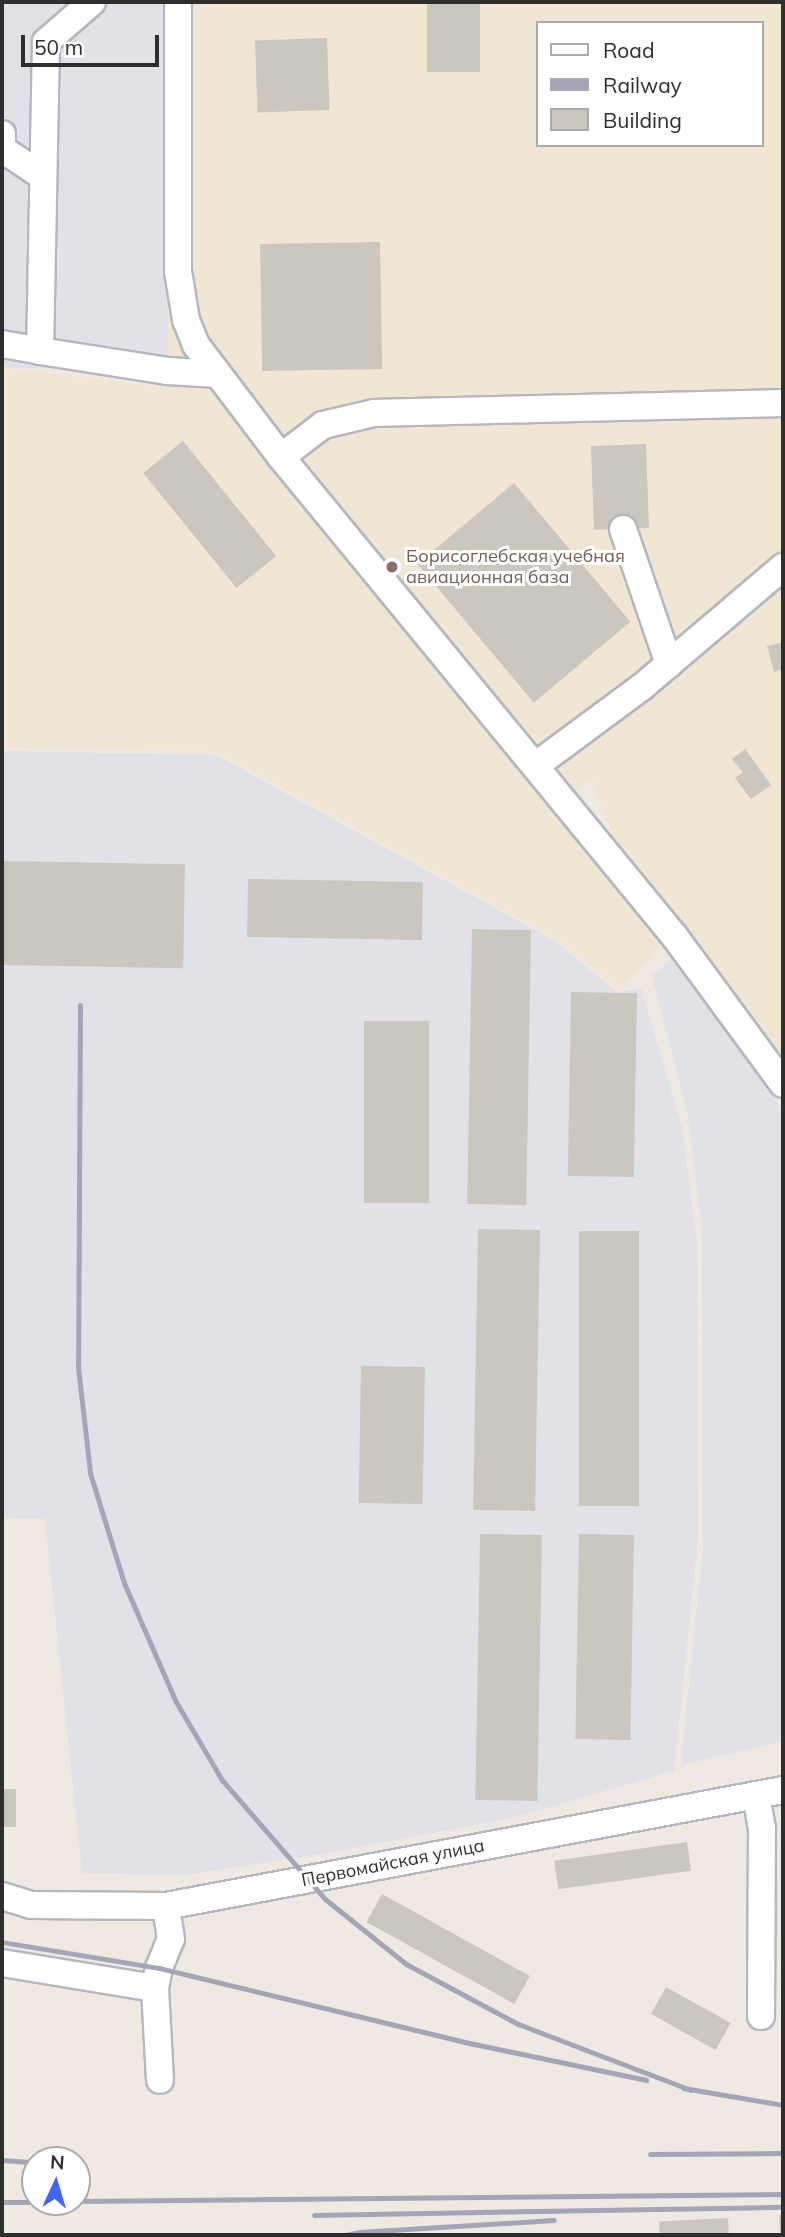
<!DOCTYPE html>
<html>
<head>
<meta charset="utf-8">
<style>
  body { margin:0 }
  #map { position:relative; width:785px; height:2237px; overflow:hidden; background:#efe9e1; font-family:Mulish,sans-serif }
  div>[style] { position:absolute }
  .industrial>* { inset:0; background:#e3e1e8; transform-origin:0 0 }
  .education>* { inset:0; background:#f0e6d1 }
  .building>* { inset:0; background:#cbc7bf; transform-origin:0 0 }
  .roads { filter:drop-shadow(2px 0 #b4b7c1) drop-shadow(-2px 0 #b4b7c1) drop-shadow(0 2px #b4b7c1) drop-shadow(0 -2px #b4b7c1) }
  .minor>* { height:26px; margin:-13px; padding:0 13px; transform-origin:13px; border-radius:13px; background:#fff }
  .rail>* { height:5px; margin:-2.5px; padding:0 2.5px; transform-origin:2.5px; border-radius:2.5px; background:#a3a6b8 }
  .dots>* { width:19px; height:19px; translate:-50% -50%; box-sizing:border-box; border:4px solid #fff; border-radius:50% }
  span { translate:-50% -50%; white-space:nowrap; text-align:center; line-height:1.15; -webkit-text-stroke:6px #fff; paint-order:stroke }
  .education-label { font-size:18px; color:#785e54 }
  .left { translate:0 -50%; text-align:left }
  .street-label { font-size:18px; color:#2e2e2e }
  .frame { position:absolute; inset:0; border:4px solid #2e2e2e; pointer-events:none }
  .legend { position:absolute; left:536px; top:21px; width:228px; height:126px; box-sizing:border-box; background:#fff; border:2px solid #ababab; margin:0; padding:9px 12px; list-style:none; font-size:21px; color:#2e2e2e }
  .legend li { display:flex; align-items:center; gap:14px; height:35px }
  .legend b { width:35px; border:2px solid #ababab }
  .north { position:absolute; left:21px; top:2146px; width:70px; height:70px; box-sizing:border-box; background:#fff; border:2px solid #ababab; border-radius:50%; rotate:4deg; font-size:19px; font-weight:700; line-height:28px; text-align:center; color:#2e2e2e }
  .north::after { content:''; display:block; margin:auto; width:24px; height:32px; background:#4264fb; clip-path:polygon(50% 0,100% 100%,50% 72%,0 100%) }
  .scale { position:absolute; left:21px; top:35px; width:138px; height:32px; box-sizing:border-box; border:4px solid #2e2e2e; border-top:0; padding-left:9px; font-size:21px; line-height:24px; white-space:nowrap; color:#2e2e2e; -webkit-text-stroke:5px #fff; paint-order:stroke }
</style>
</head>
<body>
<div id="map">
  <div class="industrial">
    <i style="left:2px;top:2px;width:166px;height:366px"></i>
    <i style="clip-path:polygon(2px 751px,216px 755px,554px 940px,617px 992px,641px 989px,682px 1127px,697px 1244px,698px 1539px,674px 1771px,515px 1817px,327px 1853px,185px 1875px,82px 1873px,45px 1519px,2px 1518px)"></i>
    <i style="clip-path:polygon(674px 957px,783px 1110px,783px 1741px,681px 1765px,703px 1547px,702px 1231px,688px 1115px,652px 976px)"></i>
  </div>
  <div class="education">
    <i style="clip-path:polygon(evenodd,168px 2px,783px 2px,783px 1059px,614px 837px,591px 777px,572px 794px,662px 942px,651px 958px,619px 989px,556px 939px,217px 752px,2px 747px,2px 368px,168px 387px,168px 2px,538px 23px,762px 23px,762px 145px,538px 145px,538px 23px)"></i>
  </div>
  <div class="building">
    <i style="left:427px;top:2px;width:53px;height:70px"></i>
    <i style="left:327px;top:38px;width:72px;height:72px;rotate:88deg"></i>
    <i style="left:380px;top:242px;width:127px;height:120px;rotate:89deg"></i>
    <i style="left:183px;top:441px;width:148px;height:51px;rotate:51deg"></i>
    <i style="left:646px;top:444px;width:84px;height:55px;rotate:88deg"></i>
    <i style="left:514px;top:483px;width:181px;height:126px;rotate:50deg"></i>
    <i style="clip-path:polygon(783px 642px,783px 669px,774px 672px,767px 646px)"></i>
    <i style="clip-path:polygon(745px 749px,771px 785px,751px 799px,735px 778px,743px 772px,732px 759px)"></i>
    <i style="left:2px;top:861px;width:183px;height:104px;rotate:1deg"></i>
    <i style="left:248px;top:879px;width:175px;height:58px;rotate:1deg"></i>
    <i style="left:472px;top:929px;width:59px;height:275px;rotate:1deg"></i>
    <i style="left:571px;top:992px;width:66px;height:184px;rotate:1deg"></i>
    <i style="left:364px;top:1021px;width:65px;height:182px"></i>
    <i style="left:478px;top:1229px;width:62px;height:281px;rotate:1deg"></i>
    <i style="left:579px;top:1231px;width:60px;height:275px"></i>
    <i style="left:361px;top:1366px;width:64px;height:137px;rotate:1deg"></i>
    <i style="left:480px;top:1534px;width:62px;height:266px;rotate:1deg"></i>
    <i style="left:579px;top:1534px;width:55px;height:205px;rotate:1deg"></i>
    <i style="left:2px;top:1789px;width:14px;height:38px"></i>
    <i style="left:687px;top:1842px;width:29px;height:134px;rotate:82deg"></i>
    <i style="left:382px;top:1894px;width:169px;height:32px;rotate:29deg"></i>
    <i style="left:666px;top:1987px;width:74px;height:31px;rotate:29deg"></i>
    <i style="clip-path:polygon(779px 2215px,783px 2215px,783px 2235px,780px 2235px)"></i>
    <i style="left:728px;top:2218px;width:17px;height:69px;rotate:87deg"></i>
  </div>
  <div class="roads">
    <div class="minor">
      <i style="left:92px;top:2px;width:61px;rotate:139deg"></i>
      <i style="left:46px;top:42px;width:309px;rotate:91.1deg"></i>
      <i style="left:40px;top:351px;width:130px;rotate:8.9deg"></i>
      <i style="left:168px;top:371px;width:50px;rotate:3.4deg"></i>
      <i style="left:178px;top:2px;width:269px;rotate:90deg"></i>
      <i style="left:178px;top:271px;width:50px;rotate:80.7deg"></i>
      <i style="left:186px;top:320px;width:27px;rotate:68deg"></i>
      <i style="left:196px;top:345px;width:141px;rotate:52.8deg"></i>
      <i style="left:281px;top:457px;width:621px;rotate:50.62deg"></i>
      <i style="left:675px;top:937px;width:182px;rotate:53.7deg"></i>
      <i style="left:2px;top:134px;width:15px;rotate:90deg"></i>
      <i style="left:2px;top:149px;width:47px;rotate:33.7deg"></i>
      <i style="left:2px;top:344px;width:39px;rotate:10deg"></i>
      <i style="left:281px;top:457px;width:53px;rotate:-37.3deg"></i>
      <i style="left:323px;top:425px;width:52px;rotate:-13.2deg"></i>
      <i style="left:374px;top:413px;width:409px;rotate:-1.4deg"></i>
      <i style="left:623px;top:529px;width:143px;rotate:71.2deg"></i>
      <i style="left:535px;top:766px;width:134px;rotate:-36.5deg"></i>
      <i style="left:643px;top:686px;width:184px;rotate:-40.4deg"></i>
      <i style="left:756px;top:1795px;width:34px;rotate:80deg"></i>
      <i style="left:762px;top:1828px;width:188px;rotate:90.3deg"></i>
      <i style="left:2px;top:1896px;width:31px;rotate:17deg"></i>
      <i style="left:32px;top:1905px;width:134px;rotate:0.4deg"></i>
      <i style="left:166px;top:1906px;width:628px;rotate:-10.65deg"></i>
      <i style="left:2px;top:1963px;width:155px;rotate:9.3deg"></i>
      <i style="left:155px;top:1988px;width:20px;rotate:-79deg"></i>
      <i style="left:159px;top:1968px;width:31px;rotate:-68deg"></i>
      <i style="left:171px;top:1939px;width:33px;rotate:-99deg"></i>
      <i style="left:155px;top:1988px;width:92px;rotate:86.9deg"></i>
    </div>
  </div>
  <div class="rail">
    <i style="left:80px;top:1005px;width:362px;rotate:90.3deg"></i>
    <i style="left:78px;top:1367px;width:107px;rotate:83.5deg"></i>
    <i style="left:90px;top:1473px;width:115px;rotate:72.8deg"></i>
    <i style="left:124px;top:1583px;width:130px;rotate:66.4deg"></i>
    <i style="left:176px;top:1702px;width:91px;rotate:59.5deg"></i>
    <i style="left:222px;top:1780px;width:157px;rotate:49.1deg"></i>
    <i style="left:325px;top:1899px;width:104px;rotate:38.7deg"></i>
    <i style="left:406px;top:1964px;width:127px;rotate:28.2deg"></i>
    <i style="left:518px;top:2024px;width:185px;rotate:20.9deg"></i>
    <i style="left:2px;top:1942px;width:159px;rotate:9.4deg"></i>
    <i style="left:159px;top:1968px;width:324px;rotate:13.6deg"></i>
    <i style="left:474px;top:2044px;width:176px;rotate:11.8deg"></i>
    <i style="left:683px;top:2088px;width:101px;rotate:9.6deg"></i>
    <i style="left:650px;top:2154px;width:133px;rotate:-0.4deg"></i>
    <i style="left:2px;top:2160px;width:31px;rotate:4deg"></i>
    <i style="left:77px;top:2201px;width:706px;rotate:-0.57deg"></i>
    <i style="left:2px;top:2202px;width:33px"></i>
    <i style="left:314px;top:2215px;width:469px;rotate:-1deg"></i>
    <i style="left:345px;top:2235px;width:14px;rotate:-12deg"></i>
    <i style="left:359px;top:2232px;width:195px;rotate:-3.5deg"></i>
  </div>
  <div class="dots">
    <i style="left:392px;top:567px;background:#8d6e63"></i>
  </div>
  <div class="education-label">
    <span class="left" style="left:406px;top:567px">Борисоглебская учебная<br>авиационная база</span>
  </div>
  <div class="street-label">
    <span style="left:393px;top:1863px;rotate:-11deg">Первомайская улица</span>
  </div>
  <div class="frame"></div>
  <ul class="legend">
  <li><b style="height:9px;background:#fff"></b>Road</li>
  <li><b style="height:9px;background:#a3a6b8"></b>Railway</li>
  <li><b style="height:19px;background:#cbc7bf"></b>Building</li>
  </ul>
  <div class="north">N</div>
  <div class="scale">50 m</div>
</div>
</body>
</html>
